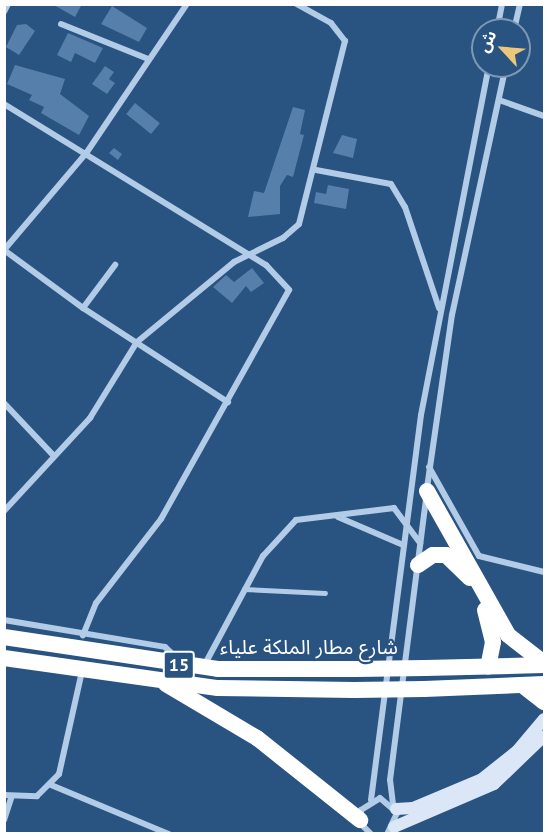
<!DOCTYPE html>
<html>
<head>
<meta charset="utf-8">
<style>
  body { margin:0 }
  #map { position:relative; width:549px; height:838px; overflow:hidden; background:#295381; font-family:"PT Sans","Noto Sans Arabic",sans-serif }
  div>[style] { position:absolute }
  .building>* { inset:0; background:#567fab; transform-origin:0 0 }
  .lane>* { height:4.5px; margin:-2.25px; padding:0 2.25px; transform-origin:2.25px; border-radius:2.25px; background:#b2cbe6 }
  .street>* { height:6px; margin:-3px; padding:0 3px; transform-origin:3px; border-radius:3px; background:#b2cbe6 }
  .secondary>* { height:12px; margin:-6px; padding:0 6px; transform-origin:6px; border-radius:6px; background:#dbe7f6 }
  .highway>* { height:16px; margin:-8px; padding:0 8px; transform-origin:8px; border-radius:8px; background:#fff }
  .highway-bridge>* { height:16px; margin:-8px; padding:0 8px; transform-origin:8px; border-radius:8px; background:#fff }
  span { translate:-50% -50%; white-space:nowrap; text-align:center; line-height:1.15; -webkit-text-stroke:4.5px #295381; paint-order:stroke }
  .shield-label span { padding:2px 4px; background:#295381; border:2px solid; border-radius:4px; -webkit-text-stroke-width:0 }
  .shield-label { font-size:18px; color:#fff; font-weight:700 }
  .street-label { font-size:20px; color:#fff }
  .frame { position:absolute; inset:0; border:6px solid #fff; pointer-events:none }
  .north { position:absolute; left:471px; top:18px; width:60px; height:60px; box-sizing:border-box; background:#295381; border:2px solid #7f98b3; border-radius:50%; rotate:296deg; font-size:16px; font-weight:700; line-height:24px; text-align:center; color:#fff }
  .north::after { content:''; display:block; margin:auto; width:21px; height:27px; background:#ecc779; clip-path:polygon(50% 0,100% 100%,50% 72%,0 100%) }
</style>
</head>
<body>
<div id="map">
  <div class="building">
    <i style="clip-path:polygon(52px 4px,82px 4px,75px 17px)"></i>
    <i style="clip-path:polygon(112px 6px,147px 28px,139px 42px,101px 24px)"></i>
    <i style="clip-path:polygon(26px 24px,35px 31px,19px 55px,6px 47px,17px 25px)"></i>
    <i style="clip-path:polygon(68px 33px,103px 48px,95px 63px,75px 53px,71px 62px,57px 55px)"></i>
    <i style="clip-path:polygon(15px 65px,65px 79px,60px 94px,89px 116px,79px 135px,41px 113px,44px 107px,29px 100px,32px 95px,7px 84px)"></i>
    <i style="clip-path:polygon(105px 66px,114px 72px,109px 79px,115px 83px,107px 94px,92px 84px)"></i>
    <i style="left:135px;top:103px;width:32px;height:14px;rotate:39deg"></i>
    <i style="clip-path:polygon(293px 107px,305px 110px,300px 134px,304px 135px,293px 177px,287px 175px,280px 186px,280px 214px,248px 217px,254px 191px,264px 193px)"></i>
    <i style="clip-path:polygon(342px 135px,357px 139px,353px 158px,333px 153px)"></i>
    <i style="clip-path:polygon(114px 148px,122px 154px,118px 160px,109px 153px)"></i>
    <i style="clip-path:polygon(328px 185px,349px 189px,346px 209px,314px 203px,316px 192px,326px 194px)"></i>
    <i style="clip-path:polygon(252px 268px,264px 283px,251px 292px,246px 286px,232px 303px,213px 287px,226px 275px,234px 282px)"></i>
  </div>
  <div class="lane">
    <i style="left:244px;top:589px;width:81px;rotate:2.8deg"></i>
  </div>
  <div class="street">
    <i style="left:4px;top:12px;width:9px;rotate:-63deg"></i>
    <i style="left:61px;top:24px;width:94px;rotate:21.9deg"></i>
    <i style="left:497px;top:30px;width:26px;rotate:-79deg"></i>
    <i style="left:514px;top:30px;width:27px;rotate:-77deg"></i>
    <i style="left:499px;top:100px;width:48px;rotate:19.6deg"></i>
    <i style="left:4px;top:104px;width:308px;rotate:31.6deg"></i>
    <i style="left:266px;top:265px;width:34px;rotate:47deg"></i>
    <i style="left:289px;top:290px;width:262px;rotate:119.2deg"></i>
    <i style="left:161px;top:519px;width:106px;rotate:127.7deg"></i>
    <i style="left:96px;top:603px;width:35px;rotate:112deg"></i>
    <i style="left:316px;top:170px;width:76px;rotate:10.6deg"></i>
    <i style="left:391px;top:184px;width:27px;rotate:59deg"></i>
    <i style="left:405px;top:207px;width:107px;rotate:71.4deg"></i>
    <i style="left:4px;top:250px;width:128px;rotate:-49.7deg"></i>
    <i style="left:87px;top:152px;width:179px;rotate:-56deg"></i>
    <i style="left:4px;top:250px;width:98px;rotate:36.3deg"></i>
    <i style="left:83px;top:308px;width:173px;rotate:33deg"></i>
    <i style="left:83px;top:308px;width:54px;rotate:-53.3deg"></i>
    <i style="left:4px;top:403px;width:73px;rotate:46.7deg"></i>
    <i style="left:429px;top:467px;width:102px;rotate:60.7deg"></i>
    <i style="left:479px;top:556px;width:67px;rotate:13.8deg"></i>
    <i style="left:427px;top:488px;width:175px;rotate:-81.8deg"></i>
    <i style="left:452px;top:315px;width:255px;rotate:-77.8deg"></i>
    <i style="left:4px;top:511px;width:127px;rotate:-47.2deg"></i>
    <i style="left:90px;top:418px;width:89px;rotate:-58.3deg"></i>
    <i style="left:137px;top:342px;width:126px;rotate:-39.5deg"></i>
    <i style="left:234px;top:262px;width:55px;rotate:-26.1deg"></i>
    <i style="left:283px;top:238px;width:21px;rotate:-41deg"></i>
    <i style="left:299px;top:224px;width:189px;rotate:-75.9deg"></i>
    <i style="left:345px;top:41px;width:23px;rotate:-128deg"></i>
    <i style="left:331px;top:23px;width:39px;rotate:-151deg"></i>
    <i style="left:338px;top:517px;width:71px;rotate:23.3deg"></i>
    <i style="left:4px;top:620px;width:163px;rotate:9.5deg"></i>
    <i style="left:165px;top:647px;width:19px;rotate:43deg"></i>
    <i style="left:205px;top:664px;width:123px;rotate:-61.8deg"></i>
    <i style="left:263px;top:556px;width:49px;rotate:-47.5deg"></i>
    <i style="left:296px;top:520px;width:99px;rotate:-7deg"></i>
    <i style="left:394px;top:508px;width:44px;rotate:53.4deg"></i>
    <i style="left:51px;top:785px;width:128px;rotate:22.6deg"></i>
    <i style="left:4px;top:795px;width:33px;rotate:2deg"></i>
    <i style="left:37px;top:796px;width:31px;rotate:-45deg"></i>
    <i style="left:59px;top:774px;width:106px;rotate:-77.4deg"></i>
    <i style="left:371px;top:800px;width:388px;rotate:-82.6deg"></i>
    <i style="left:421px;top:415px;width:356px;rotate:-79deg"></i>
    <i style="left:393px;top:804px;width:24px;rotate:-97deg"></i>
    <i style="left:390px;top:780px;width:283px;rotate:-82.7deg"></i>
    <i style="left:4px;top:820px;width:25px;rotate:-72deg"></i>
    <i style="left:371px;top:834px;width:14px;rotate:-135deg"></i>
    <i style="left:361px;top:824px;width:14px;rotate:-90deg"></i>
    <i style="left:361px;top:810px;width:22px;rotate:-32deg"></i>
    <i style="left:380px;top:798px;width:23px;rotate:41deg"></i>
    <i style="left:397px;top:813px;width:23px;rotate:115deg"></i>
  </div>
  <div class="secondary">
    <i style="left:396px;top:809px;width:17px;rotate:-3deg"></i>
    <i style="left:413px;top:808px;width:75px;rotate:-22.8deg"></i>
    <i style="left:482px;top:779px;width:45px;rotate:-38.7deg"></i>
    <i style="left:517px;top:751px;width:42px;rotate:-49.8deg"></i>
    <i style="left:394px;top:827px;width:109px;rotate:-23.3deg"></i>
    <i style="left:494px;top:784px;width:69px;rotate:-43.8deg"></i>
  </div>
  <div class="highway">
    <i style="left:427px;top:491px;width:165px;rotate:60.6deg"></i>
    <i style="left:508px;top:635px;width:46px;rotate:37.9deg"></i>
    <i style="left:418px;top:565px;width:18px;rotate:-34deg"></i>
    <i style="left:433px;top:555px;width:13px"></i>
    <i style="left:446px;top:555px;width:33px;rotate:44deg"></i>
    <i style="left:485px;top:610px;width:33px;rotate:76deg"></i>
    <i style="left:493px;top:642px;width:25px;rotate:101deg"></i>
    <i style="left:4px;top:637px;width:216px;rotate:8.5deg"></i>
    <i style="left:218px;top:669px;width:137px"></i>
    <i style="left:4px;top:658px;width:216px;rotate:8deg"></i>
    <i style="left:218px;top:688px;width:136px;rotate:0.8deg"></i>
    <i style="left:425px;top:668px;width:119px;rotate:-1.4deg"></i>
    <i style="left:166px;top:684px;width:106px;rotate:30.7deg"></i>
    <i style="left:257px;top:738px;width:132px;rotate:38.5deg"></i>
    <i style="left:522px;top:685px;width:28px;rotate:38deg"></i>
    <i style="left:424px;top:689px;width:120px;rotate:-2.4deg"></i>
  </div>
  <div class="highway-bridge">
    <i style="left:355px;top:669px;width:70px;rotate:-0.8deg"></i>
    <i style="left:354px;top:690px;width:70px;rotate:-0.8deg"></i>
  </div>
  <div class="shield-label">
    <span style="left:179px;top:665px">15</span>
  </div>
  <div class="street-label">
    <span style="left:309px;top:647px">شارع مطار الملكة علياء</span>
  </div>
  <div class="frame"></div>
  <div class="north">ش</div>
</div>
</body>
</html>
